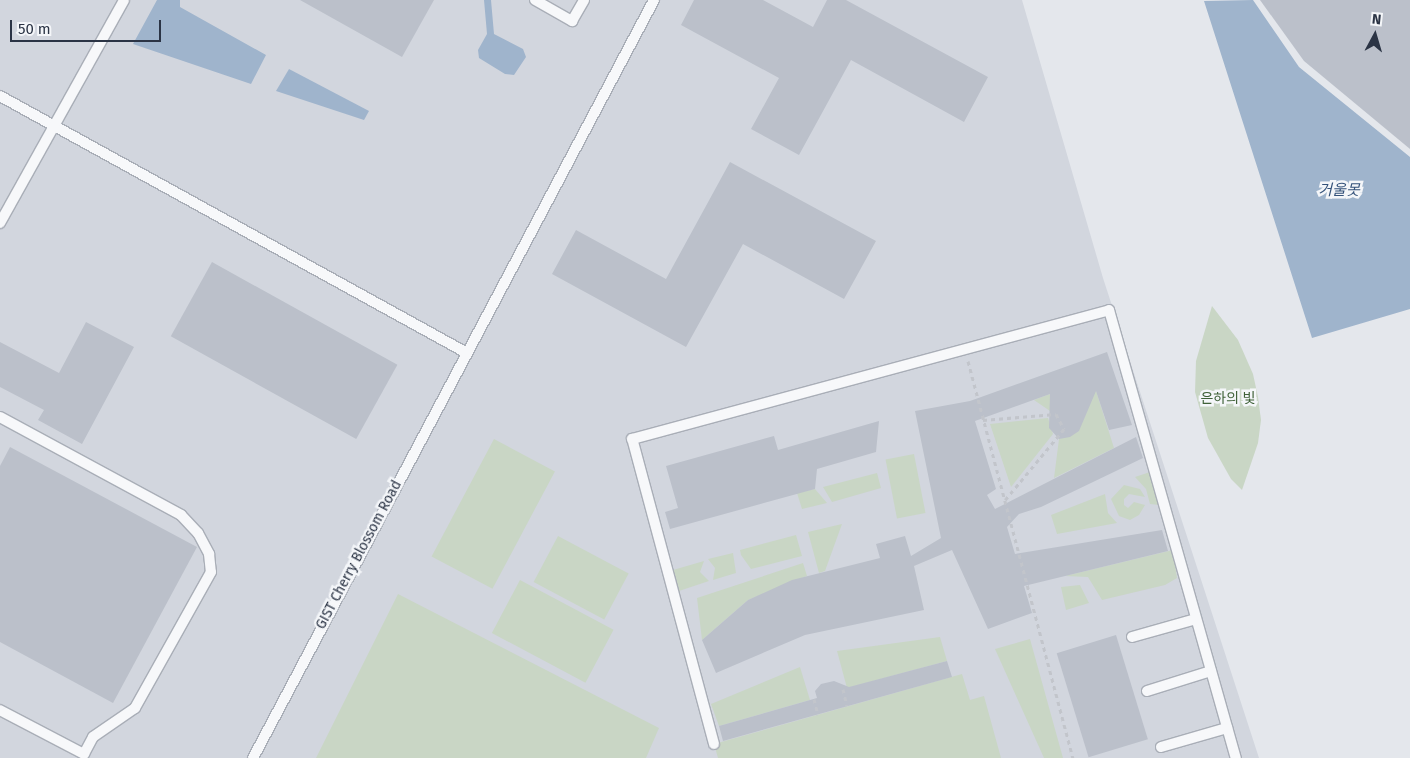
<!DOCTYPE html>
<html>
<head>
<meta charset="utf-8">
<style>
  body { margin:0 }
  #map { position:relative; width:1410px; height:758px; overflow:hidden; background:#e4e7ec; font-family:"Fira Sans","Noto Sans KR",sans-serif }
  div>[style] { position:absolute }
  .built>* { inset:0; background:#d2d6de }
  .green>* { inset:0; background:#c9d6c5; transform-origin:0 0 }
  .water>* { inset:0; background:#9fb4cc }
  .building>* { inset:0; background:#bbc0ca; transform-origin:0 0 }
  .path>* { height:3px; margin-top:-1.5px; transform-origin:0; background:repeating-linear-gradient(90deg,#c2c5cb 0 4px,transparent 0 8px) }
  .roads { filter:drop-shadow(1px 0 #a9aeb7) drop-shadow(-1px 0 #a9aeb7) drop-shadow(0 1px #a9aeb7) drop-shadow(0 -1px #a9aeb7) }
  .lane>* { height:10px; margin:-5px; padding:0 5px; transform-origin:5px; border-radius:5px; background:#f7f8fa }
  span { translate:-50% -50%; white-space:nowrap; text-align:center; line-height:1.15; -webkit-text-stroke:5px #f4f6f9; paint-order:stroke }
  .park-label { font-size:14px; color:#3f6138 }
  .street-label { font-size:14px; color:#2b3445 }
  .water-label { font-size:15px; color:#34527a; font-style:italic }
  .north { position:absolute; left:1350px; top:10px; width:50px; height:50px; -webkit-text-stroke:4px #f4f6f9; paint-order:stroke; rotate:6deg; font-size:14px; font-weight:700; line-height:20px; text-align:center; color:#2b3445 }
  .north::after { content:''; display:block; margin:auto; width:18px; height:22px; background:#2b3445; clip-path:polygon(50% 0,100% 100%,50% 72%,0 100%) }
  .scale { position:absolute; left:10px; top:20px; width:151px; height:22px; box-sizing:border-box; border:2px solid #2b3445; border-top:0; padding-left:6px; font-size:15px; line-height:18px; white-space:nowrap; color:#2b3445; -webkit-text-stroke:4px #f4f6f9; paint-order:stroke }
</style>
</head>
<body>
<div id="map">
  <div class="built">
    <i style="clip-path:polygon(0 0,1022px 0,1103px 278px,1259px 758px,0 758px)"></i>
  </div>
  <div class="green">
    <i style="clip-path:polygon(1212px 306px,1238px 340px,1253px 374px,1258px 397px,1261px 420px,1258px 443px,1242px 490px,1231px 479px,1208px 438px,1195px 392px,1196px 361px)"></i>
    <i style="clip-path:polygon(1092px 378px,1114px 448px,1054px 478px,1059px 439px,1079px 431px,1034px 400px)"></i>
    <i style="clip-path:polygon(1048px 418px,1053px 434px,1011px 487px,990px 424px)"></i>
    <i style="left:494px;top:439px;width:69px;height:133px;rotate:28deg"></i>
    <i style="left:914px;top:454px;width:60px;height:29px;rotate:79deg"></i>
    <i style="clip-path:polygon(1150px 472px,1159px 505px,1150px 504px,1146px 489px,1135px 477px)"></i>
    <i style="clip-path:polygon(877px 473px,881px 488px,832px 502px,823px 487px)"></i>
    <i style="clip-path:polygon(1124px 485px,1140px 489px,1145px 497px,1129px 494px,1124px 499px,1124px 505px,1128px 508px,1134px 502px,1145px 505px,1139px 515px,1130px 520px,1119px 516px,1111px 499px)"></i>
    <i style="clip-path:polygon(815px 489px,827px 503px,802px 509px,797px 493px)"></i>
    <i style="clip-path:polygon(1105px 494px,1108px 513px,1117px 523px,1057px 534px,1051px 515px)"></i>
    <i style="clip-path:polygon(842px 524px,825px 571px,819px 573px,808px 532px)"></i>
    <i style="clip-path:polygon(796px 535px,802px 556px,751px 569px,741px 555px,740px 550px)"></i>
    <i style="left:558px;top:536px;width:80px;height:52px;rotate:28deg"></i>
    <i style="clip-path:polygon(1173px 550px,1177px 578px,1165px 585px,1102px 600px,1088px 577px,1065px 576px)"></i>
    <i style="clip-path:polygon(733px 553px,736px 573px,713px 580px,715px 568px,708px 559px)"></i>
    <i style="clip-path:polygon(704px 561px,700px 572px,709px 581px,679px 591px,673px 570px)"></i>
    <i style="clip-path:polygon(803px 563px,807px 576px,748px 600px,702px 640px,697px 598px)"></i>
    <i style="left:520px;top:580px;width:106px;height:60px;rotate:28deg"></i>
    <i style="clip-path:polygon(1080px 585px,1089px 603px,1066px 610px,1061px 587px)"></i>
    <i style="clip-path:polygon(398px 594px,659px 728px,646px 758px,316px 758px)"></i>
    <i style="clip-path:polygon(940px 637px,947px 661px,847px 688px,837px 651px)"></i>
    <i style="clip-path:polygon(1030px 639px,1063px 758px,1044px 758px,995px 649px)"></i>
    <i style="clip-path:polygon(800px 667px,810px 700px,719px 726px,711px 704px)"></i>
    <i style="clip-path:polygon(962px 674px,970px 700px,984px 696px,1001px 758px,718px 758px,714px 744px)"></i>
  </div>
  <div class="water">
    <i style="clip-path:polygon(157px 0,180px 0,180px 7px,266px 55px,251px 84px,133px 44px)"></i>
    <i style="clip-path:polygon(484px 0,491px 0,494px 34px,523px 49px,526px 57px,514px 75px,505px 74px,479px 58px,478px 50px,487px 34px)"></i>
    <i style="clip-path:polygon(1253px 0,1299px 67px,1410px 157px,1410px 309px,1312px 338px,1204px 1px)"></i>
    <i style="clip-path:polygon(289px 69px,369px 111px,364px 120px,276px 91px)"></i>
  </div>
  <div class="building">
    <i style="clip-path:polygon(300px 0,434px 0,402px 57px)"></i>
    <i style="clip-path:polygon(694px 0,763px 0,813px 27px,827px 0,846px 0,988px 77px,964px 122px,851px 60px,799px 155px,751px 129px,779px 78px,681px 25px)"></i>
    <i style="clip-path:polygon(1260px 0,1410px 0,1410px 149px,1304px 61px)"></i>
    <i style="clip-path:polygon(730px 162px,876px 241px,844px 299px,743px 244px,686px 347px,552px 274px,576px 230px,666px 279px)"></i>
    <i style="left:212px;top:262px;width:212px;height:85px;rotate:29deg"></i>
    <i style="clip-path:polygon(86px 322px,134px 347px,82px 444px,38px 420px,44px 410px,0 387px,0 342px,59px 373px)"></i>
    <i style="clip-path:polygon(1107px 352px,1132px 425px,1109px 430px,1096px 391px,1079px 431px,1070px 437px,1059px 439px,1049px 428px,1050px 394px,975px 421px,996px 489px,987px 495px,995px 509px,1136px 437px,1143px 458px,1041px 507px,1019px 514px,1007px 527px,1015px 554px,1162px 530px,1168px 551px,1024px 586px,1032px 613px,988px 629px,952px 550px,914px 566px,924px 610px,805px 635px,716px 673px,702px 640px,748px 600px,792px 580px,880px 558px,876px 544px,905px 536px,911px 556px,941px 538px,915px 411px,970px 401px)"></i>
    <i style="clip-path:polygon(879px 421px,876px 452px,817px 469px,815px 489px,670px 529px,665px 512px,678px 508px,666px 466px,774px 436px,778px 450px)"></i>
    <i style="clip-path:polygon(10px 447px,197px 547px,113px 703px,0 642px,0 466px)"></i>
    <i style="left:1116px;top:635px;width:109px;height:62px;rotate:73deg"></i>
    <i style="clip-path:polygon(947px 661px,952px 677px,723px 741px,719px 726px,817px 698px,815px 691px,821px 684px,834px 681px,849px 687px)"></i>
  </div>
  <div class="path">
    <i style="left:968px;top:361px;width:411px;rotate:75.2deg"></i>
    <i style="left:983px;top:420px;width:73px;rotate:-4.7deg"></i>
    <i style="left:1056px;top:414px;width:17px;rotate:62deg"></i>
    <i style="left:1064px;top:429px;width:92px;rotate:129.7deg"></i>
    <i style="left:843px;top:689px;width:17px;rotate:77deg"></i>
    <i style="left:814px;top:699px;width:16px;rotate:76deg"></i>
  </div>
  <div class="roads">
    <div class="lane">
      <i style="left:535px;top:0;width:43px;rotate:29.6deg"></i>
      <i style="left:572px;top:21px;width:24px;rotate:-60deg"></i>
      <i style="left:0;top:96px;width:531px;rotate:28.83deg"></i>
      <i style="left:0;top:223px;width:255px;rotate:-60.9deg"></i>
      <i style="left:0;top:417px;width:206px;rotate:28.4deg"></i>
      <i style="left:181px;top:515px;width:25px;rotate:47deg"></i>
      <i style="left:198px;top:533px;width:24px;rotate:62deg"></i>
      <i style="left:209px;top:554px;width:18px;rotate:84deg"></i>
      <i style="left:211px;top:572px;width:156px;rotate:119.2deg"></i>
      <i style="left:135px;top:708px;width:51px;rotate:145.4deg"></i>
      <i style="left:93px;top:737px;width:19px;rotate:118deg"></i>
      <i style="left:84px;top:754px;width:95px;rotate:-152.4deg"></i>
      <i style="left:1132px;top:637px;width:66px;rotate:-15.7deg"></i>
      <i style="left:1147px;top:691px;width:67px;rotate:-17.4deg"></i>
      <i style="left:714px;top:744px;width:316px;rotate:-105deg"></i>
      <i style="left:632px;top:439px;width:494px;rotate:-15.1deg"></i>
      <i style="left:1109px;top:310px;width:466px;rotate:74.2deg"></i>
      <i style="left:1161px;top:747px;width:69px;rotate:-16.1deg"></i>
      <i style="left:253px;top:758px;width:858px;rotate:-62.12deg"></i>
    </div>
  </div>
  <div class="park-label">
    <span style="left:1228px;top:399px">은하의 빛</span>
  </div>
  <div class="street-label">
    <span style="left:359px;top:555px;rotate:-62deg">GIST Cherry Blossom Road</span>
  </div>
  <div class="water-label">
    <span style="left:1339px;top:191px">거울못</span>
  </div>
  <div class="north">N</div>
  <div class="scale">50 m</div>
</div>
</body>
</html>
